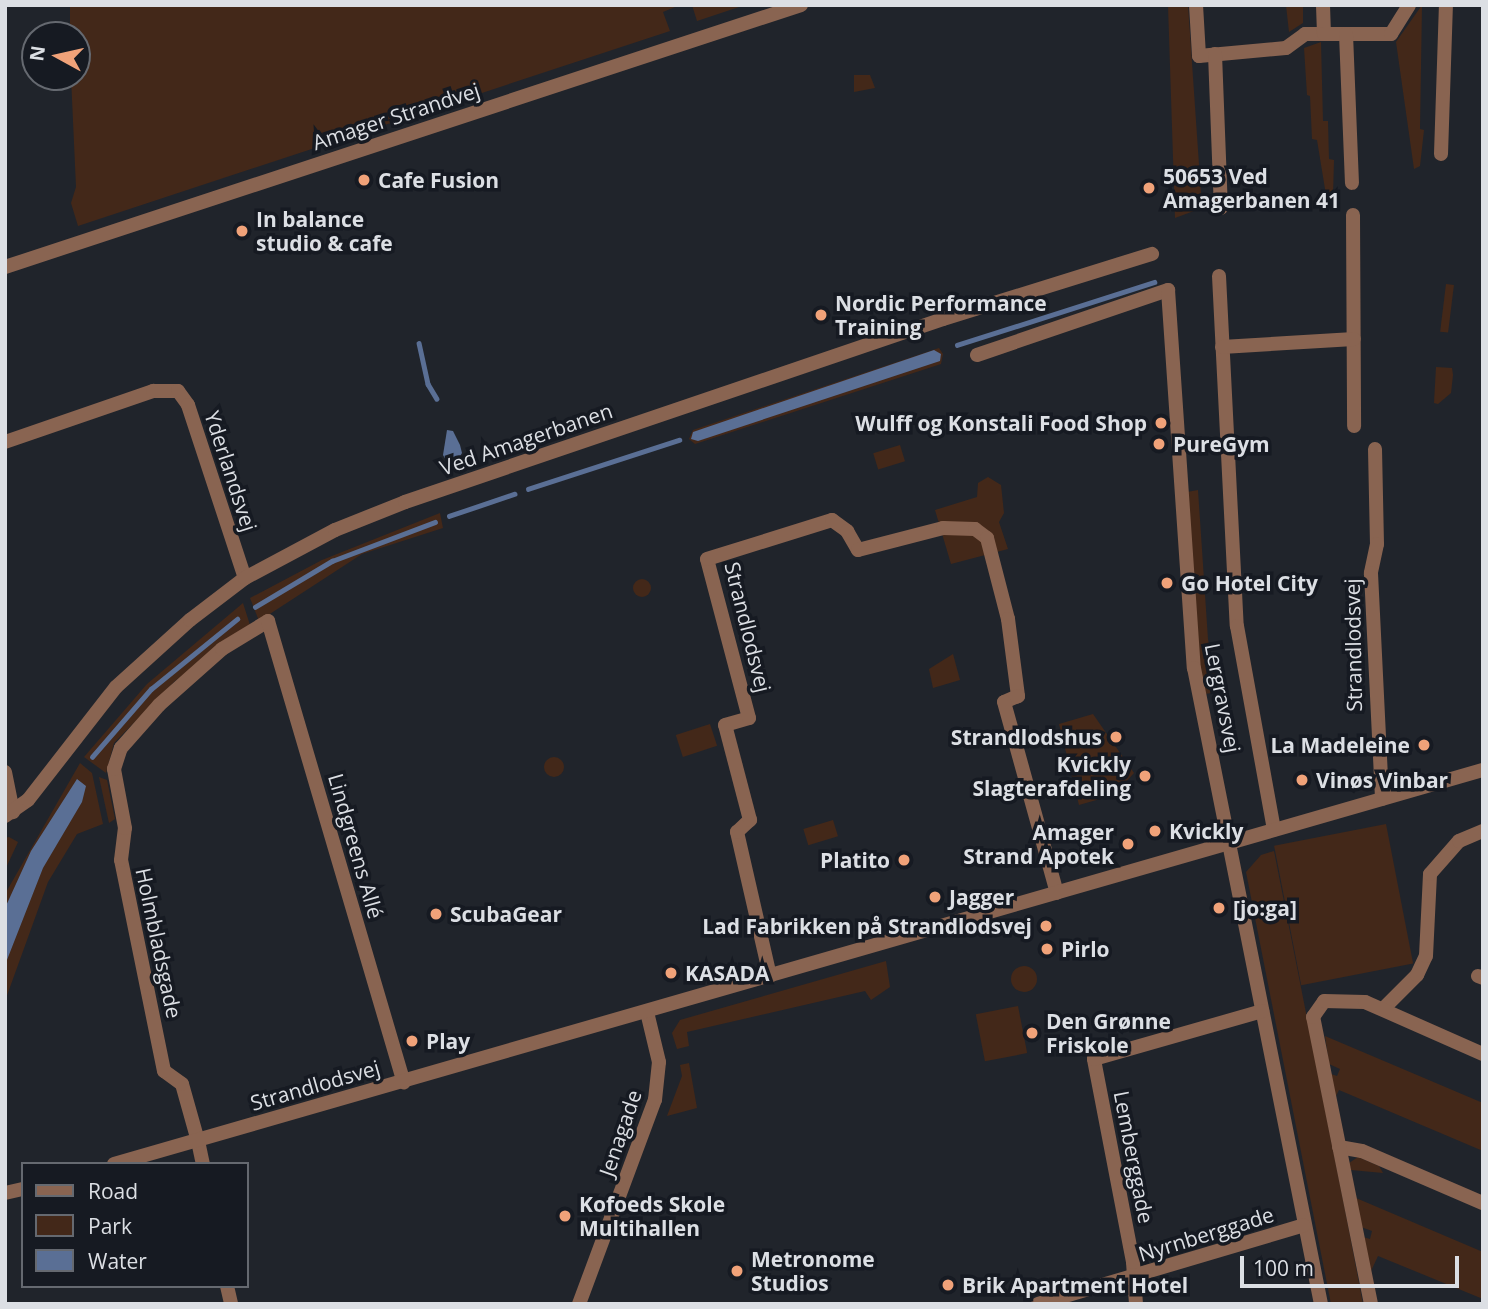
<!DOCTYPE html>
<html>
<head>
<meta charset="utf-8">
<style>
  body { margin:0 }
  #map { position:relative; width:1488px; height:1309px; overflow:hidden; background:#20242b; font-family:"Open Sans",sans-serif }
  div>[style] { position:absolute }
  .green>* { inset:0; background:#432819; transform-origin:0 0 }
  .round { border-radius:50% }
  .water>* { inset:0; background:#5a6f95 }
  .stream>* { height:4.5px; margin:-2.25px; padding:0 2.25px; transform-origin:2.25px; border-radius:2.25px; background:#5a6f95 }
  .minor>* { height:14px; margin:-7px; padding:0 7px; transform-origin:7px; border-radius:7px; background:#896451 }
  .tertiary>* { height:14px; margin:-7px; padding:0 7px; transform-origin:7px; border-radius:7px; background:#896451 }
  .dots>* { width:19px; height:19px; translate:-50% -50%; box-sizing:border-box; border:4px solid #161a22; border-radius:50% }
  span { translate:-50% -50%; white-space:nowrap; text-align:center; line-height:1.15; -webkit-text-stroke:7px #161a22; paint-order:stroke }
  .street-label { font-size:21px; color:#dcdfe4 }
  .poi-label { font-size:21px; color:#dcdfe4; font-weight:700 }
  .left { translate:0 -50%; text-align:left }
  .right { translate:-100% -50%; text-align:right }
  .frame { position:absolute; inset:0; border:7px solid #dcdfe4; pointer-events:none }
  .legend { position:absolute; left:21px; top:1162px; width:228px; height:126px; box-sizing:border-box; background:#161a22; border:2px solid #656970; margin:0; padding:9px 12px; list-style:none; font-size:21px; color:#dcdfe4 }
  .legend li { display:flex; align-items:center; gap:14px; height:35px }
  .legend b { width:35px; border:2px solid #656970 }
  .north { position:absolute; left:21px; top:21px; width:70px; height:70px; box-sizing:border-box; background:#161a22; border:2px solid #656970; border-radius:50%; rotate:278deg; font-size:19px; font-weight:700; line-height:28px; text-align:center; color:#dcdfe4 }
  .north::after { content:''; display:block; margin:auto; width:24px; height:32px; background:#f0a279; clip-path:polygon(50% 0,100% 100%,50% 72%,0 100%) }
  .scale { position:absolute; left:1240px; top:1256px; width:219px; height:32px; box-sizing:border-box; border:4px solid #dcdfe4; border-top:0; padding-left:9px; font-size:21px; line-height:24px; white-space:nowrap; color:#dcdfe4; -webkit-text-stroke:5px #161a22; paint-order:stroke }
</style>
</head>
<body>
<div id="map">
  <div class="green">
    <i style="clip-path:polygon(70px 5px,680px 5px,663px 12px,670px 31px,78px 226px,71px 203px,76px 187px,71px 77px,77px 77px,77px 35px,70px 35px)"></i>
    <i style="clip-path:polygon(692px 5px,745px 5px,697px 21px)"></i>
    <i style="clip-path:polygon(1168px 5px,1188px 5px,1202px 208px,1175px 218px)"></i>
    <i style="clip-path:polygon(1286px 5px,1303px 5px,1303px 23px,1289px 32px)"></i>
    <i style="clip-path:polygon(1422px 5px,1420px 129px,1424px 130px,1420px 166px,1414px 169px,1396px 42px)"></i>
    <i style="clip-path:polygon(1321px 42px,1323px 121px,1328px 121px,1329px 159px,1334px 160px,1333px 196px,1326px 195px,1317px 140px,1312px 139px,1310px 96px,1307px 95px,1304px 48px)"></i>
    <i style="clip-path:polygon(854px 75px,870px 75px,875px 88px,854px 92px)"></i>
    <i style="left:1446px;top:284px;width:8px;height:48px;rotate:7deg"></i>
    <i style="clip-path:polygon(939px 348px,943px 354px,941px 364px,695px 444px,689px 439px,693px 430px)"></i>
    <i style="clip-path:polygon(1436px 367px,1452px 368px,1453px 375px,1451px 393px,1438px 404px,1434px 403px)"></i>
    <i style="left:900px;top:445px;width:17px;height:28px;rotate:73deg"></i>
    <i style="clip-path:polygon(988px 477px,1001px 485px,1004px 513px,999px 522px,1008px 549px,951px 564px,935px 510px,977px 497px,978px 483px)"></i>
    <i style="clip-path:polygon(1198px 490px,1208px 639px,1218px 692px,1205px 694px,1191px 614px,1187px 492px)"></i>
    <i style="clip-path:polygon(440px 513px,443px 528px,362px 554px,259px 621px,250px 598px,322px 560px)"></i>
    <i class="round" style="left:633px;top:579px;width:18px;height:18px"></i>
    <i style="clip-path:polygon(243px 603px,250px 625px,175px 681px,114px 743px,106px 773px,84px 757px,147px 684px)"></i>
    <i style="clip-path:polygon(953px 654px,960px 680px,933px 688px,929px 669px)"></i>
    <i style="clip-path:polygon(1093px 714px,1134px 773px,1114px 795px,1079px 805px,1059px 724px)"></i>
    <i style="left:710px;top:724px;width:23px;height:36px;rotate:72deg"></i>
    <i class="round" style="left:544px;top:757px;width:20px;height:20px"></i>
    <i style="clip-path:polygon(80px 763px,92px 773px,103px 824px,77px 834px,48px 882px,5px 1001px,5px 894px)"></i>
    <i style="clip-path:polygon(99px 777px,107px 780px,115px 819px,109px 823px)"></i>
    <i style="left:833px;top:820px;width:17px;height:31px;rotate:73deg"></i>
    <i style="left:1386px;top:824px;width:142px;height:114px;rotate:79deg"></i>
    <i style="clip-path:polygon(9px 837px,18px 842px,5px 870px,5px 838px)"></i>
    <i style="clip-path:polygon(1274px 851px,1345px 1210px,1363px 1304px,1331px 1304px,1246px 872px,1261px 855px)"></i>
    <i style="clip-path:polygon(886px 961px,890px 987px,871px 1000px,865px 991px,687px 1032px,689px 1046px,677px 1049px,672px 1033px,680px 1020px)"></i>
    <i class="round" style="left:1011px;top:966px;width:26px;height:26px"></i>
    <i style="left:1018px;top:1006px;width:48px;height:43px;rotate:79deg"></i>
    <i style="clip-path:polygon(1325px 1036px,1483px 1103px,1483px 1151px,1339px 1090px,1335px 1098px,1331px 1074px,1337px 1076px,1340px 1069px,1329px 1064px)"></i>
    <i style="clip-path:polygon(689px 1063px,697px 1108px,667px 1116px,682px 1076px,680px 1065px)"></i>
    <i style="clip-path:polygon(1358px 1157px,1379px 1166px,1383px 1173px,1351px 1170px,1349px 1163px)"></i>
    <i style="clip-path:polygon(1356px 1198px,1483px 1252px,1483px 1299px,1378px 1256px,1371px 1271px,1363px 1237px,1370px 1239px,1372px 1231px,1361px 1227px)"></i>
  </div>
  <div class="water">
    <i style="clip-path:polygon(934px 350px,941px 354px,940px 361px,698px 441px,691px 439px,693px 432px)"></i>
    <i style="clip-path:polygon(447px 430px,453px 431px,460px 445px,462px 453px,456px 463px,447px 462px,443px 455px)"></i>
    <i style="clip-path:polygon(77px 779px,86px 786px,82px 802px,43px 868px,5px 965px,5px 908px,31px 851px)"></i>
  </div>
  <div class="stream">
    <i style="left:419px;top:343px;width:42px;rotate:77.6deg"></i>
    <i style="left:428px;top:384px;width:17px;rotate:59deg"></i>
    <i style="left:957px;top:345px;width:207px;rotate:-17.7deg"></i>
    <i style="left:528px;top:489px;width:159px;rotate:-18deg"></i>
    <i style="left:449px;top:516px;width:69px;rotate:-18.7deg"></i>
    <i style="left:255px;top:607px;width:90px;rotate:-30.9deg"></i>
    <i style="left:332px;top:561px;width:110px;rotate:-20.7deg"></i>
    <i style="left:92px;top:757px;width:90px;rotate:-49.1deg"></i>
    <i style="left:151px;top:689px;width:111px;rotate:-39.1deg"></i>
  </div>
  <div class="minor">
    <i style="left:1196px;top:5px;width:51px;rotate:86.6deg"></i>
    <i style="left:1199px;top:56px;width:87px;rotate:-5.3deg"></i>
    <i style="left:1286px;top:48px;width:24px;rotate:-36deg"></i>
    <i style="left:1305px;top:34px;width:19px"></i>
    <i style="left:1324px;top:34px;width:29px;rotate:-92deg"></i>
    <i style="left:1324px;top:34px;width:67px"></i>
    <i style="left:1391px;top:34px;width:34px;rotate:-58deg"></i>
    <i style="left:1346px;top:34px;width:149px;rotate:87.7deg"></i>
    <i style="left:1215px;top:54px;width:154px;rotate:87.8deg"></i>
    <i style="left:1441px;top:154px;width:149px;rotate:-88.1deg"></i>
    <i style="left:1353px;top:215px;width:211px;rotate:89.7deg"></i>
    <i style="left:1219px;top:276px;width:350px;rotate:87.1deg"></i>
    <i style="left:1237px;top:626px;width:207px;rotate:79.7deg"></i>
    <i style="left:1222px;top:347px;width:132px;rotate:-3.5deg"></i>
    <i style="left:977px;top:355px;width:202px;rotate:-18.8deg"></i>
    <i style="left:1168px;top:290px;width:379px;rotate:86.1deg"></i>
    <i style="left:1194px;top:668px;width:649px;rotate:78.71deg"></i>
    <i style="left:5px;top:442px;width:157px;rotate:-19deg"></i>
    <i style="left:153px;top:391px;width:25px"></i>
    <i style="left:178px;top:391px;width:17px;rotate:54deg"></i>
    <i style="left:188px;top:405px;width:182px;rotate:71.8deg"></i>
    <i style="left:1375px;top:449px;width:95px;rotate:88.8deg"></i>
    <i style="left:1377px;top:544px;width:30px;rotate:102deg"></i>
    <i style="left:1371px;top:573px;width:226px;rotate:87.2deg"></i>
    <i style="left:5px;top:772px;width:41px;rotate:78.7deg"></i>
    <i style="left:5px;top:816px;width:28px;rotate:-35deg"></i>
    <i style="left:28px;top:800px;width:143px;rotate:-52.1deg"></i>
    <i style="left:116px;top:687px;width:100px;rotate:-42.2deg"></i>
    <i style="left:190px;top:620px;width:69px;rotate:-37.4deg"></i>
    <i style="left:245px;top:578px;width:102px;rotate:-28.1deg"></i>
    <i style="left:335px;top:530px;width:75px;rotate:-21.8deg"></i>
    <i style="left:405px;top:502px;width:568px;rotate:-18.79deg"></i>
    <i style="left:943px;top:319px;width:219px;rotate:-17.3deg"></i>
    <i style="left:770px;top:976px;width:148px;rotate:-102.9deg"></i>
    <i style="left:737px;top:832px;width:18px;rotate:-43deg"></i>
    <i style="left:750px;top:820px;width:98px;rotate:-104.7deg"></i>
    <i style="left:725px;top:725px;width:25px;rotate:-16deg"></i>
    <i style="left:749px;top:718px;width:164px;rotate:-104.8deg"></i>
    <i style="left:707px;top:559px;width:131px;rotate:-17.3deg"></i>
    <i style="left:832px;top:520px;width:19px;rotate:36deg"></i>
    <i style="left:847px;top:531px;width:22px;rotate:60deg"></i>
    <i style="left:858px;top:550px;width:88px;rotate:-14.5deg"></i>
    <i style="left:943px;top:528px;width:32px;rotate:2deg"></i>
    <i style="left:975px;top:529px;width:15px;rotate:37deg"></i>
    <i style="left:987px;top:538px;width:84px;rotate:75.5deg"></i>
    <i style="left:1008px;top:619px;width:78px;rotate:82.6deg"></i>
    <i style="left:1018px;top:696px;width:15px;rotate:157deg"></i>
    <i style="left:1004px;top:702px;width:198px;rotate:74.5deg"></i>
    <i style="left:1478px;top:976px;width:5px;rotate:22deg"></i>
    <i style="left:1384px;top:1008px;width:47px;rotate:-45deg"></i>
    <i style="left:1417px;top:975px;width:21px;rotate:-65deg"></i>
    <i style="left:1426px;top:956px;width:82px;rotate:-87.2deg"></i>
    <i style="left:1430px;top:874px;width:44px;rotate:-48.7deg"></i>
    <i style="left:1459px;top:841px;width:26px;rotate:-23deg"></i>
    <i style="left:198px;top:1141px;width:59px;rotate:-105.7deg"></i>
    <i style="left:182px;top:1084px;width:22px;rotate:-144deg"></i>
    <i style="left:164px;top:1071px;width:215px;rotate:-101.5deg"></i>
    <i style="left:121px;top:860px;width:32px;rotate:-83deg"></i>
    <i style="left:125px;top:828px;width:60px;rotate:-100.6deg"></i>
    <i style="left:114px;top:769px;width:22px;rotate:-72deg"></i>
    <i style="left:121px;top:748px;width:57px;rotate:-48.5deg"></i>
    <i style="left:159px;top:705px;width:84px;rotate:-41.6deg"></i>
    <i style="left:222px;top:649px;width:54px;rotate:-31.3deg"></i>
    <i style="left:268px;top:621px;width:481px;rotate:73.6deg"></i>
    <i style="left:1339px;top:1147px;width:23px;rotate:10deg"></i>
    <i style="left:1362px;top:1151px;width:132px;rotate:23.3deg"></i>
    <i style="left:579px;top:1304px;width:218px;rotate:-69.6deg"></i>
    <i style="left:655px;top:1100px;width:38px;rotate:-84deg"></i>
    <i style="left:659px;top:1062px;width:51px;rotate:-103.5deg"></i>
    <i style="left:1038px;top:1304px;width:277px;rotate:-16.5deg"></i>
    <i style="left:1136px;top:1304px;width:42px;rotate:-94.1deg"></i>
    <i style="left:1133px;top:1262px;width:207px;rotate:-100.9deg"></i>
    <i style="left:1094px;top:1059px;width:175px;rotate:-15.9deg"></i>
    <i style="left:1371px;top:1304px;width:293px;rotate:-101.4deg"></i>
    <i style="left:1313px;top:1017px;width:19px;rotate:-55deg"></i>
    <i style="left:1324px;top:1001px;width:41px;rotate:1.4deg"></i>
    <i style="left:1365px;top:1002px;width:129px;rotate:23.8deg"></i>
  </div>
  <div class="tertiary">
    <i style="left:5px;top:267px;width:838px;rotate:-18.22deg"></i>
    <i style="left:198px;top:1141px;width:24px;rotate:78deg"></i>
    <i style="left:114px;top:1164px;width:1425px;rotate:-16.06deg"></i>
    <i style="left:5px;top:1193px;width:18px;rotate:-13deg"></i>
    <i style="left:227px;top:1286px;width:18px;rotate:77deg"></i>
  </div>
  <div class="dots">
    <i style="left:364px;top:180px;background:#f0a279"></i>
    <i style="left:1149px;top:188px;background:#f0a279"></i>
    <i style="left:242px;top:231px;background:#f0a279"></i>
    <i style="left:821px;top:315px;background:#f0a279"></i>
    <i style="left:1161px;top:423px;background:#f0a279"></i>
    <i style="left:1159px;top:444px;background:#f0a279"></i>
    <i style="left:1167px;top:583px;background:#f0a279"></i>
    <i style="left:1116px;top:737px;background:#f0a279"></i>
    <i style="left:1424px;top:745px;background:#f0a279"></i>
    <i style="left:1145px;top:776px;background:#f0a279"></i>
    <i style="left:1302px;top:780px;background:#f0a279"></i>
    <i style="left:1155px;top:831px;background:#f0a279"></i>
    <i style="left:1128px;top:844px;background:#f0a279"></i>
    <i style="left:904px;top:860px;background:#f0a279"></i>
    <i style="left:935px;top:897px;background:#f0a279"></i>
    <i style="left:1219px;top:908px;background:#f0a279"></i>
    <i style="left:436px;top:914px;background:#f0a279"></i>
    <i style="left:1046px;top:926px;background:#f0a279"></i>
    <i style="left:1047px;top:949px;background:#f0a279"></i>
    <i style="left:671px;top:973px;background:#f0a279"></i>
    <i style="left:1032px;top:1033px;background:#f0a279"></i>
    <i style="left:412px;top:1041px;background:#f0a279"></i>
    <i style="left:565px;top:1216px;background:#f0a279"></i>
    <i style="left:737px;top:1271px;background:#f0a279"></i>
    <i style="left:948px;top:1285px;background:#f0a279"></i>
  </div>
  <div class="street-label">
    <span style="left:396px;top:116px;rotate:-18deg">Amager Strandvej</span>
    <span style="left:526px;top:439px;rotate:-19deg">Ved Amagerbanen</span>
    <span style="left:231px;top:471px;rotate:72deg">Yderlandsvej</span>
    <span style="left:748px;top:627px;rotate:76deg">Strandlodsvej</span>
    <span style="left:1353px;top:645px;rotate:-91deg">Strandlodsvej</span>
    <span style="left:1223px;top:698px;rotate:79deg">Lergravsvej</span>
    <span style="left:356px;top:846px;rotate:74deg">Lindgreens Allé</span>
    <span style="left:159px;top:943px;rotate:78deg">Holmbladsgade</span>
    <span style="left:315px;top:1085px;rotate:-16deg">Strandlodsvej</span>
    <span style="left:620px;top:1133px;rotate:-71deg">Jenagade</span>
    <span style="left:1134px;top:1157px;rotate:79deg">Lemberggade</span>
    <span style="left:1206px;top:1234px;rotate:-17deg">Nyrnberggade</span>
  </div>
  <div class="poi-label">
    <span class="left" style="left:1163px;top:188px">50653 Ved<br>Amagerbanen 41</span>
    <span class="left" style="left:378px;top:180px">Cafe Fusion</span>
    <span class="left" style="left:256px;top:231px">In balance<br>studio &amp; cafe</span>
    <span class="left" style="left:835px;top:315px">Nordic Performance<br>Training</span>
    <span class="right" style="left:1147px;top:423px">Wulff og Konstali Food Shop</span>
    <span class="left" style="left:1173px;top:444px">PureGym</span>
    <span class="left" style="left:1181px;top:583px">Go Hotel City</span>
    <span class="right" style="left:1102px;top:737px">Strandlodshus</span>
    <span class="right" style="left:1410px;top:745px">La Madeleine</span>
    <span class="right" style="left:1131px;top:776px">Kvickly<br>Slagterafdeling</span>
    <span class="left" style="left:1316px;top:780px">Vinøs Vinbar</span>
    <span class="left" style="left:1169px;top:831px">Kvickly</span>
    <span class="right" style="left:1114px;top:844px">Amager<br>Strand Apotek</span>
    <span class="right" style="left:890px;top:860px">Platito</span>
    <span class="left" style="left:949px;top:897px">Jagger</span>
    <span class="left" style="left:1233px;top:908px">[jo:ga]</span>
    <span class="left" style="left:450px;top:914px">ScubaGear</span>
    <span class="right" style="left:1032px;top:926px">Lad Fabrikken på Strandlodsvej</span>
    <span class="left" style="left:1061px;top:949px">Pirlo</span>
    <span class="left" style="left:685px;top:973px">KASADA</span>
    <span class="left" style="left:1046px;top:1033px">Den Grønne<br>Friskole</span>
    <span class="left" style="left:426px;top:1041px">Play</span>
    <span class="left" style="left:579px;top:1216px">Kofoeds Skole<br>Multihallen</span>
    <span class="left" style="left:751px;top:1271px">Metronome<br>Studios</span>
    <span class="left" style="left:962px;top:1285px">Brik Apartment Hotel</span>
  </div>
  <div class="frame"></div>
  <ul class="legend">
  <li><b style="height:9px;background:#896451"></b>Road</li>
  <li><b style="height:19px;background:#432819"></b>Park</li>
  <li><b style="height:19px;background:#5a6f95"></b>Water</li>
  </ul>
  <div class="north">N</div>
  <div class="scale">100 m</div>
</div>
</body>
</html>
